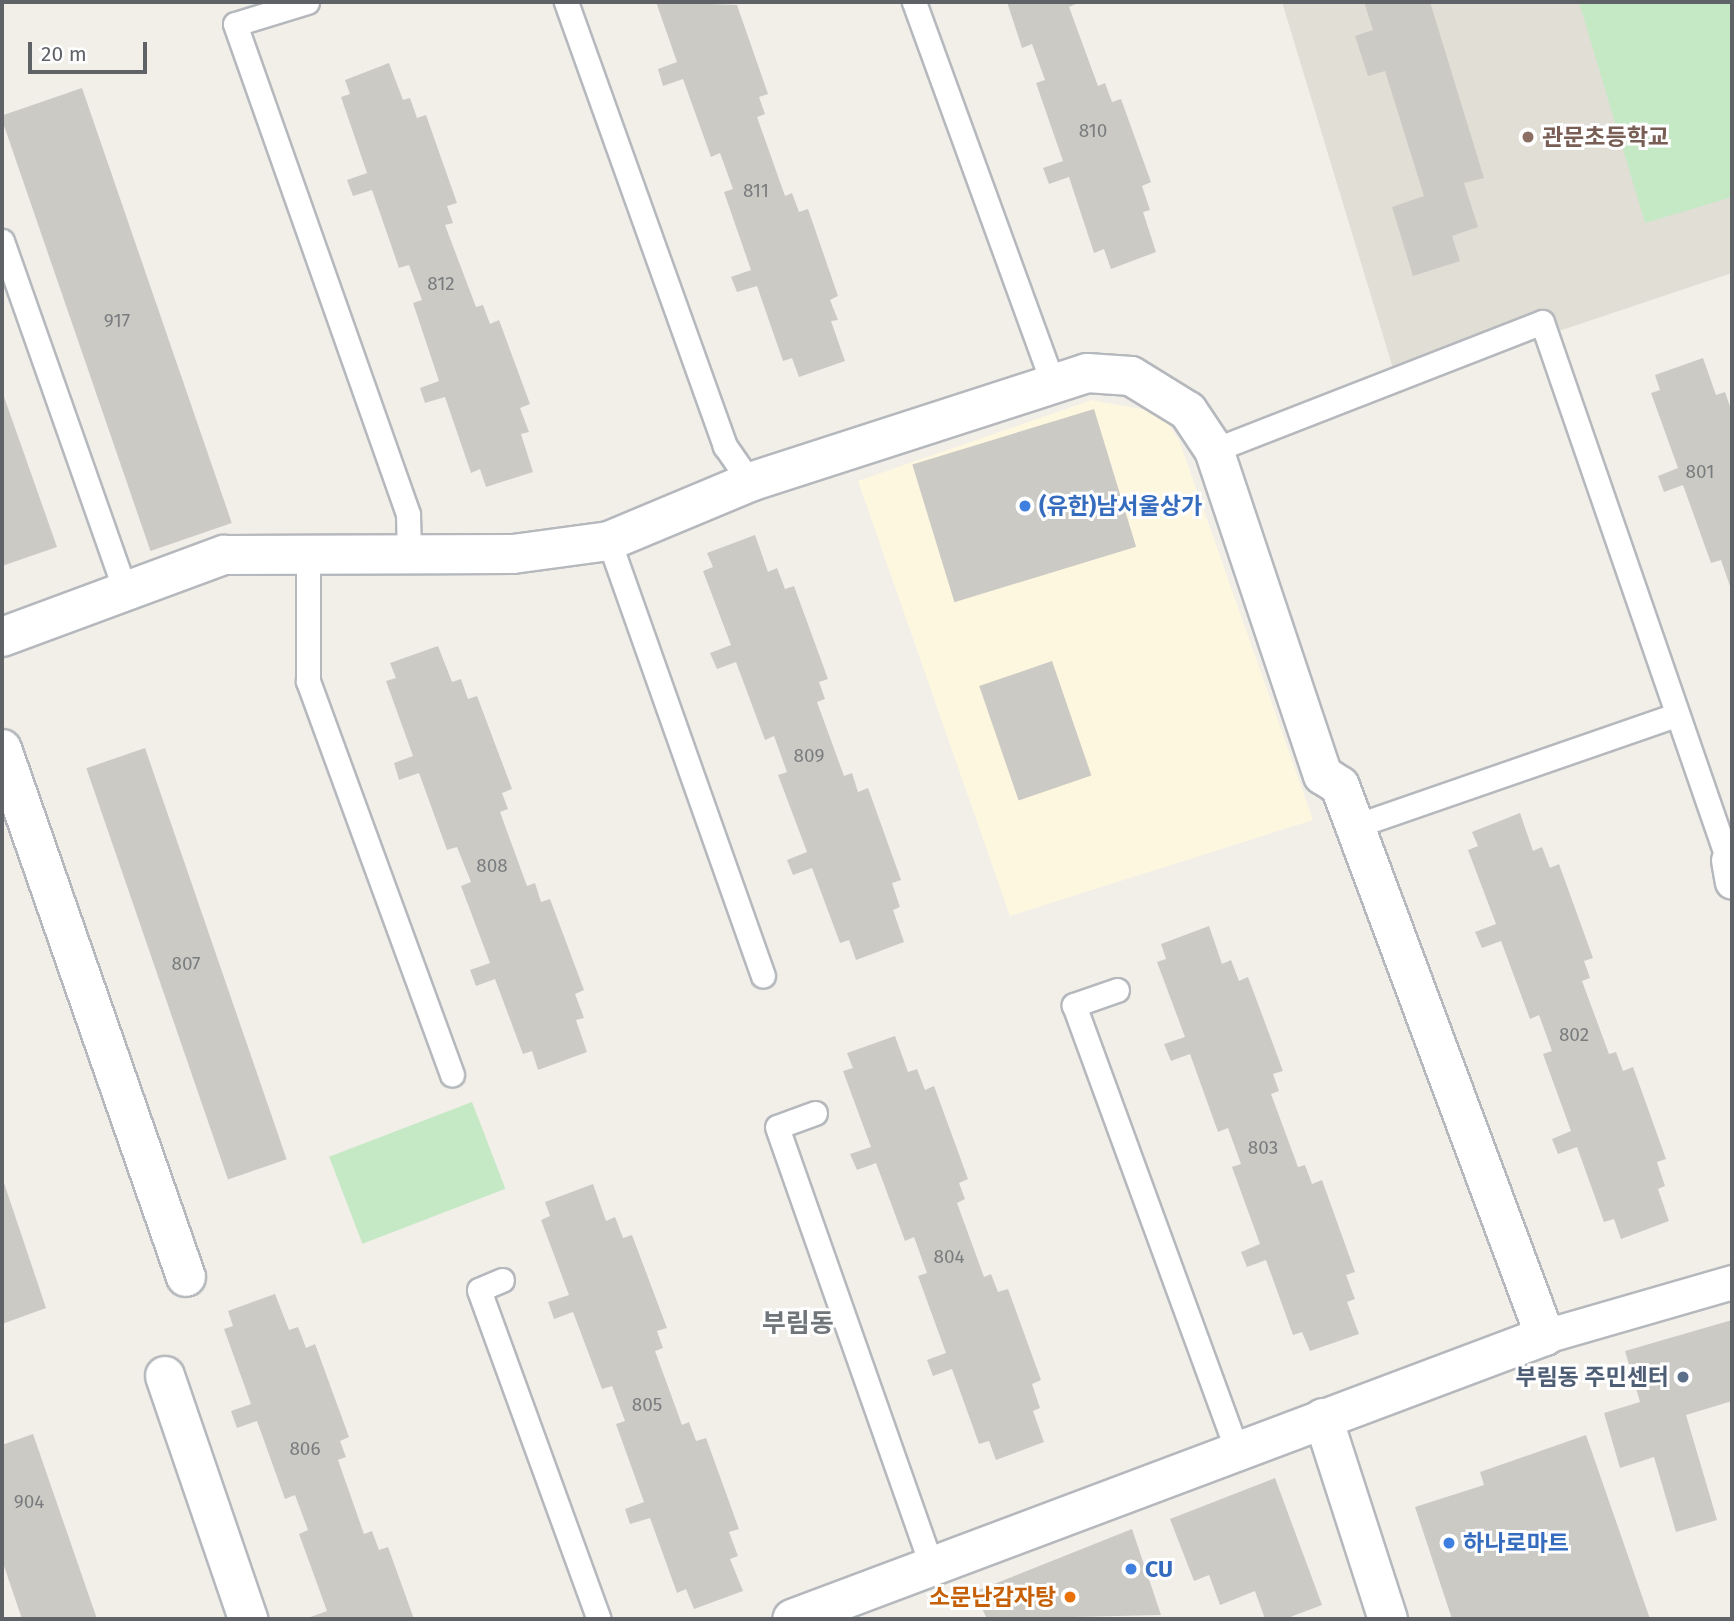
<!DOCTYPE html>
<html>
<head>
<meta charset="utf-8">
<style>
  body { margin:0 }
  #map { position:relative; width:1734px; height:1621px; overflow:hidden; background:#f1efe8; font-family:"Fira Sans","Noto Sans KR",sans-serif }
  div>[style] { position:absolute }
  .commercial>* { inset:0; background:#fef7e0 }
  .education>* { inset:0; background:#e1ded6 }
  .green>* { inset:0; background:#c5e8c5; transform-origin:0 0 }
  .building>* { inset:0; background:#cccac5; transform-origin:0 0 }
  .roads { filter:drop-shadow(2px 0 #b5b8bc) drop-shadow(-2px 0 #b5b8bc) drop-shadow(0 2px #b5b8bc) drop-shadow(0 -2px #b5b8bc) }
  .service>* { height:23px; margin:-11.5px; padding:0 11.5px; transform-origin:11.5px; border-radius:11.5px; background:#fff }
  .pedestrian>* { height:33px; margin:-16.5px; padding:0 16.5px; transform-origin:16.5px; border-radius:16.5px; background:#fff }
  .minor>* { height:38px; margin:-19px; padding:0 19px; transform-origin:19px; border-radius:19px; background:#fff }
  .dots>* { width:19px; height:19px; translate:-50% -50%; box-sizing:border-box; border:4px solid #fff; border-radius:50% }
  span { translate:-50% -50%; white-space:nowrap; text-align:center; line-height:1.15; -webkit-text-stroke:6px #fff; paint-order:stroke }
  .number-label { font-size:19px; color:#7a7d7f }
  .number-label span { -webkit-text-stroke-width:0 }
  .education-label { font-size:23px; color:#785e54; font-weight:700 }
  .left { translate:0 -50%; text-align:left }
  .shop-label { font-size:23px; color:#366cbe; font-weight:700 }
  .service-label { font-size:23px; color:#4e5e75; font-weight:700 }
  .right { translate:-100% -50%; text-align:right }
  .food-label { font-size:23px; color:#c56008; font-weight:700 }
  .quarter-label { font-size:26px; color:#70757a; font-weight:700 }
  .frame { position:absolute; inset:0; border:4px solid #5f6368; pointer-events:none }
  .scale { position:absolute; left:28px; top:42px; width:119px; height:32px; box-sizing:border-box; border:4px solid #5f6368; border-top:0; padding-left:9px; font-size:21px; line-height:24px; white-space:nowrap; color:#5f6368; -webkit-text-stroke:5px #fff; paint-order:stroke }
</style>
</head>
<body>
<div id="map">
  <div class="commercial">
    <i style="clip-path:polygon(1092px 400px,1146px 410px,1166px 421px,1179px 440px,1313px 820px,1010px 916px,858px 481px)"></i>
  </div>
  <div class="education">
    <i style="clip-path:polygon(1282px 2px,1732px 2px,1732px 273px,1398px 385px)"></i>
  </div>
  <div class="green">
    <i style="clip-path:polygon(1579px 2px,1732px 2px,1732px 197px,1645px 223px)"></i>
    <i style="left:472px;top:1102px;width:93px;height:153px;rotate:69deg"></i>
  </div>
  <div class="building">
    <i style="clip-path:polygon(656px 2px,737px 5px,768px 94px,759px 97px,765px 114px,757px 117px,785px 196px,792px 193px,799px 212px,808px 209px,838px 296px,830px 300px,838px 320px,831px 321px,845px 361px,799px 377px,792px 358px,783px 361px,757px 286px,737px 292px,731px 277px,751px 270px,724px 192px,733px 189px,720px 153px,711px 157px,683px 79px,663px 86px,658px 69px,677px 62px)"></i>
    <i style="clip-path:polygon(1007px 2px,1080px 2px,1069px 7px,1098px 86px,1105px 83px,1112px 102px,1121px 99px,1151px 182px,1142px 186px,1150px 210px,1143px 212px,1156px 252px,1111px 269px,1104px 249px,1094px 253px,1069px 177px,1049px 184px,1043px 168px,1063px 161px,1036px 83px,1045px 80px,1032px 44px,1022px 48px)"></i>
    <i style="clip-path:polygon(1364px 2px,1430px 2px,1484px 178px,1464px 183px,1478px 227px,1452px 236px,1460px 261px,1413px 276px,1392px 207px,1424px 196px,1385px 71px,1368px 76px,1355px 36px,1373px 30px)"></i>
    <i style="clip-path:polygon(389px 63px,403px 100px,410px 98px,417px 118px,426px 115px,457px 203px,447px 206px,453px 223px,445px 225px,476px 307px,483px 305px,490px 324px,499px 320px,530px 404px,520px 408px,529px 432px,521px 434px,533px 472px,486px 487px,480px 469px,471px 473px,445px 397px,425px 403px,420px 388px,439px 381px,413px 303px,422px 300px,409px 265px,399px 268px,372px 190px,353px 196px,347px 180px,367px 173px,341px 97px,350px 94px,345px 80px)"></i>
    <i style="left:82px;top:88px;width:460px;height:86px;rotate:71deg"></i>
    <i style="clip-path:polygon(1703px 358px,1716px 395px,1725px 392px,1732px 412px,1732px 592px,1721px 560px,1711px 563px,1683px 485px,1664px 492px,1658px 476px,1678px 468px,1651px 393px,1660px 390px,1655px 375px)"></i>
    <i style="clip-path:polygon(2px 391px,57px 547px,2px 566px)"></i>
    <i style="left:1094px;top:409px;width:144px;height:190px;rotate:73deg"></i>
    <i style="clip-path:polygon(755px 535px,768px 572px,777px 568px,785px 589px,794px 586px,828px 679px,819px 682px,825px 699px,817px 702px,844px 776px,852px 773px,858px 792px,868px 788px,901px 880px,892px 883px,900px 907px,893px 910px,904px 942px,856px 960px,849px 940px,840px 943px,812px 868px,793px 875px,787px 860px,807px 852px,778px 775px,787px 772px,774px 736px,765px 740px,736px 662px,717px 669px,710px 653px,731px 645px,703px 571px,713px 567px,707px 553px)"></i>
    <i style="clip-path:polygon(438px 646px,452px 682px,461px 679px,468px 699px,477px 696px,512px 789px,502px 793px,508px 809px,500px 812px,527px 886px,535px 883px,541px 902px,550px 899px,584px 990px,575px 994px,584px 1018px,576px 1020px,587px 1052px,538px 1070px,532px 1051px,523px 1054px,495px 979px,476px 986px,470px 970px,490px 963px,461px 886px,471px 882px,457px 847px,447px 850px,419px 773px,399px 780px,394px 763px,413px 756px,386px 681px,396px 678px,390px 663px)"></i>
    <i style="left:1052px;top:661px;width:121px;height:77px;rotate:71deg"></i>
    <i style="left:145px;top:748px;width:435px;height:62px;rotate:71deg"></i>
    <i style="clip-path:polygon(1520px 813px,1533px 851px,1542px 847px,1550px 868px,1559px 864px,1593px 958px,1584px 961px,1590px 978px,1582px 981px,1609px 1054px,1616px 1052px,1623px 1071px,1633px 1067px,1666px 1159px,1657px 1162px,1665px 1186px,1658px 1189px,1669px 1221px,1621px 1239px,1614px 1219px,1604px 1222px,1577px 1147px,1558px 1154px,1552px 1139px,1571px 1131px,1543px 1054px,1552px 1051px,1539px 1015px,1530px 1019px,1501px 941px,1482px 948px,1475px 932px,1496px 924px,1468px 850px,1478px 846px,1472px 832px)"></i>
    <i style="clip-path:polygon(1209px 926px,1222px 964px,1231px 960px,1239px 981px,1248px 977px,1283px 1071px,1273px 1074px,1279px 1091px,1271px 1094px,1298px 1167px,1305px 1165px,1312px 1184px,1322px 1180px,1355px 1272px,1346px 1275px,1355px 1299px,1347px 1302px,1359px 1334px,1310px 1351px,1302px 1332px,1293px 1335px,1266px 1260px,1247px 1267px,1241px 1252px,1260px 1244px,1232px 1167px,1241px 1164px,1228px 1128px,1218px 1132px,1190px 1054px,1171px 1061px,1164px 1044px,1185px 1037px,1157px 962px,1166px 959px,1161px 944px)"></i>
    <i style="clip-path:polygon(895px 1036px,908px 1072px,917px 1069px,925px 1090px,934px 1086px,968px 1179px,959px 1183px,965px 1199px,957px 1203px,984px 1277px,991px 1274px,998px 1292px,1008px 1289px,1041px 1380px,1032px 1384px,1040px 1408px,1033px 1411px,1044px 1442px,996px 1460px,989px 1441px,979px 1444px,952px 1369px,933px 1376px,927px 1360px,946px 1353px,918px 1276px,927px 1273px,914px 1237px,905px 1241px,876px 1163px,857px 1170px,850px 1154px,871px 1147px,843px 1071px,853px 1068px,847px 1053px)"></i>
    <i style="clip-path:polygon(2px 1177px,46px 1308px,2px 1324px)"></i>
    <i style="clip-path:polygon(593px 1184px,606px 1221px,615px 1217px,623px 1238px,632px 1235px,667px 1328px,657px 1331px,663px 1348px,655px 1351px,682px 1425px,689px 1422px,696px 1441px,706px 1438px,739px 1529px,729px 1532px,738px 1556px,730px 1559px,743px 1591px,694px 1609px,686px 1589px,677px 1593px,650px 1518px,630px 1524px,625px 1509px,644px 1502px,616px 1424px,625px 1421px,612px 1386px,602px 1389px,573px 1312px,554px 1319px,548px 1302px,569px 1295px,541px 1220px,550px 1216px,545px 1202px)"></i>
    <i style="clip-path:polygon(275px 1294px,289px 1330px,298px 1327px,306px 1348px,315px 1344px,349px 1437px,340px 1441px,346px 1457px,338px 1460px,364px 1534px,372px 1531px,379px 1550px,388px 1547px,414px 1619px,305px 1619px,327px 1611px,299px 1534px,308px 1530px,295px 1495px,285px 1499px,257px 1421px,237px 1428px,231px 1411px,251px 1404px,224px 1329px,233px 1326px,228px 1311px)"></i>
    <i style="clip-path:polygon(1732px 1320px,1732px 1401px,1686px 1415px,1717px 1520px,1676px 1532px,1654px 1457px,1620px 1468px,1604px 1413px,1640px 1402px,1625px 1351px)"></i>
    <i style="clip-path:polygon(33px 1434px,97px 1619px,22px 1619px,2px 1560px,2px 1445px)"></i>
    <i style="clip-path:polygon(1586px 1435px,1650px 1619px,1452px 1619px,1415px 1507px,1484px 1485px,1480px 1472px)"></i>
    <i style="clip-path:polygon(1275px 1478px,1322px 1605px,1285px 1619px,1265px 1619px,1255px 1591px,1220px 1605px,1209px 1575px,1194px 1581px,1170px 1519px)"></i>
    <i style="clip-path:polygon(1132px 1529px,1161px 1615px,987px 1619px,974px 1592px)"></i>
  </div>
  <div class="roads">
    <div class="service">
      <i style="left:307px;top:2px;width:75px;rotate:163deg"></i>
      <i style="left:235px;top:24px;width:520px;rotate:70.55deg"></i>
      <i style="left:408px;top:514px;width:40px;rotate:88.6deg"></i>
      <i style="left:566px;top:2px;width:472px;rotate:70.3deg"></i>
      <i style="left:725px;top:446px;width:44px;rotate:55.2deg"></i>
      <i style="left:914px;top:2px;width:404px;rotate:70deg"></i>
      <i style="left:2px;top:241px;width:371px;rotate:70.6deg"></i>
      <i style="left:1214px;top:450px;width:352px;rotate:-21.3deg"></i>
      <i style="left:1542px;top:322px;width:569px;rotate:70.93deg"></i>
      <i style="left:609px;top:541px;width:461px;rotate:70.5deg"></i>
      <i style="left:308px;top:553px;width:128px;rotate:90deg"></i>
      <i style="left:308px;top:681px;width:419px;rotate:69.9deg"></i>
      <i style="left:1355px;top:826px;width:339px;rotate:-19.1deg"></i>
      <i style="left:1117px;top:990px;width:46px;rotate:160.8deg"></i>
      <i style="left:1074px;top:1005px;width:474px;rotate:69.9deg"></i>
      <i style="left:815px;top:1113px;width:40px;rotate:159.8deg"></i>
      <i style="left:777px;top:1127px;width:467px;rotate:70.6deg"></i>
      <i style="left:502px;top:1280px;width:25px;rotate:157deg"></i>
      <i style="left:479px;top:1290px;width:350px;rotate:70deg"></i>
    </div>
    <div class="pedestrian">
      <i style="left:1728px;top:860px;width:22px;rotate:80deg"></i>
      <i style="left:1545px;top:1336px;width:195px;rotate:-16.1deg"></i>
    </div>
    <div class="minor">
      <i style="left:2px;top:637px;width:237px;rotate:-20.3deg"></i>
      <i style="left:224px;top:555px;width:289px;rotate:-0.2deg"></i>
      <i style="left:513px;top:554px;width:97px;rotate:-7.7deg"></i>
      <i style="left:609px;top:541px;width:153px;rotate:-22.7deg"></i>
      <i style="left:750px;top:482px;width:354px;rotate:-17.9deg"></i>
      <i style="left:1087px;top:373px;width:44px;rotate:3.9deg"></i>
      <i style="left:1131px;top:376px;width:67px;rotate:31.6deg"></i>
      <i style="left:1188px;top:411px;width:47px;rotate:56.3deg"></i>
      <i style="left:1214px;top:450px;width:343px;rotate:71.5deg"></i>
      <i style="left:1323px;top:775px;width:20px;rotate:33deg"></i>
      <i style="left:1340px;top:786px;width:587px;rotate:69.56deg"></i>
      <i style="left:1545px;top:1336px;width:804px;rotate:159.4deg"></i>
      <i style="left:2px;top:749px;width:559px;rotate:70.79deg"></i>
      <i style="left:165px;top:1376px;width:257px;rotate:71.1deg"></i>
      <i style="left:1323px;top:1418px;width:211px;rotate:72.1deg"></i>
    </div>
  </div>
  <div class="dots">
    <i style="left:1528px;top:137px;background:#8d6e63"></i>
    <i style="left:1025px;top:506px;background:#3f7fe0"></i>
    <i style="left:1683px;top:1377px;background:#5c6f8a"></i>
    <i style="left:1449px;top:1543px;background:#3f7fe0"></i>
    <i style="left:1131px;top:1569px;background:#3f7fe0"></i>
    <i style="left:1070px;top:1597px;background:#e8710a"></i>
  </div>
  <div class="number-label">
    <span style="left:1093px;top:131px">810</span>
    <span style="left:756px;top:191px">811</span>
    <span style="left:441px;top:284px">812</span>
    <span style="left:117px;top:321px">917</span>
    <span style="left:1700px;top:472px">801</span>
    <span style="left:809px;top:756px">809</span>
    <span style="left:492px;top:866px">808</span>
    <span style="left:186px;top:964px">807</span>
    <span style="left:1574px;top:1035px">802</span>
    <span style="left:1263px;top:1148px">803</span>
    <span style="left:949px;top:1257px">804</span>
    <span style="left:647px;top:1405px">805</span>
    <span style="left:305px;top:1449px">806</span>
    <span style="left:29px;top:1502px">904</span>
  </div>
  <div class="education-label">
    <span class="left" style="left:1542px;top:137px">관문초등학교</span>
  </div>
  <div class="shop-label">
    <span class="left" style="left:1039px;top:506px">(유한)남서울상가</span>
    <span class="left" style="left:1463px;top:1543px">하나로마트</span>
    <span class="left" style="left:1145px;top:1569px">CU</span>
  </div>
  <div class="service-label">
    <span class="right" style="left:1669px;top:1377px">부림동 주민센터</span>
  </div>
  <div class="food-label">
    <span class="right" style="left:1056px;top:1597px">소문난감자탕</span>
  </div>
  <div class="quarter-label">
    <span style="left:798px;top:1324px">부림동</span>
  </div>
  <div class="frame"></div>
  <div class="scale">20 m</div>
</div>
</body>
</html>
